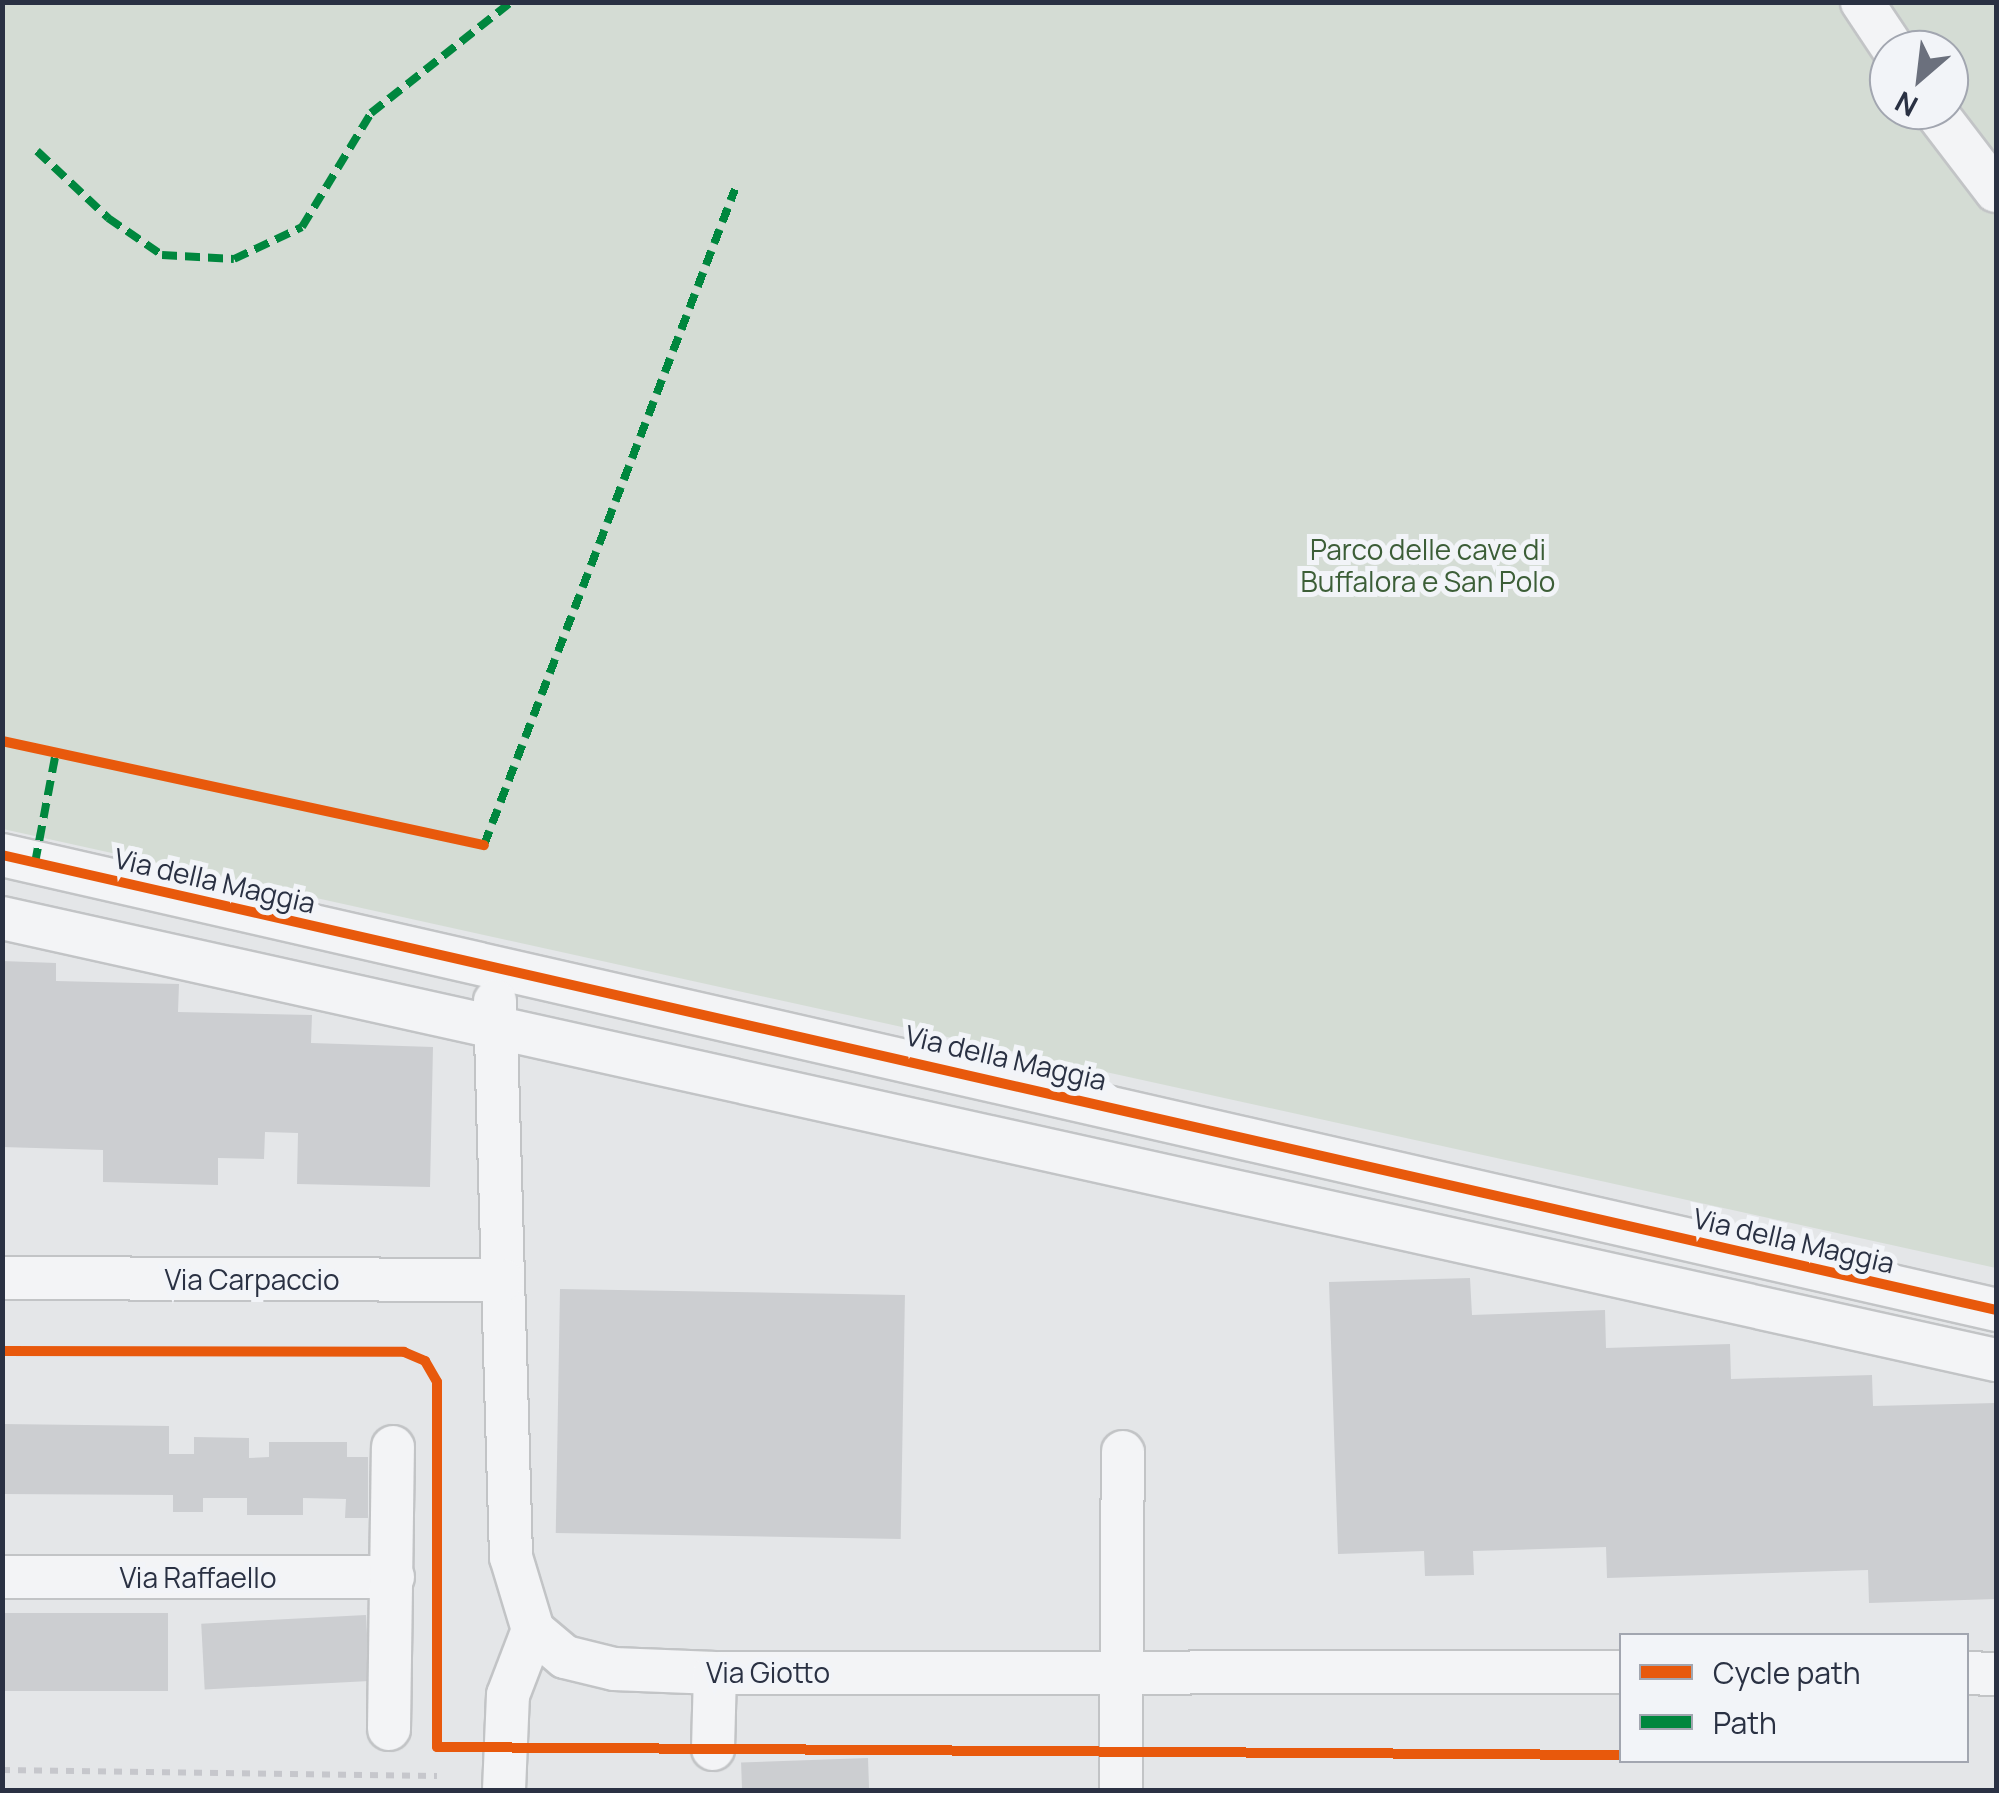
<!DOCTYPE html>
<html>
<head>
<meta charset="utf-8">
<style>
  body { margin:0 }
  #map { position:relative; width:1999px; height:1793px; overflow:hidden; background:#e4e6e8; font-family:Manrope,sans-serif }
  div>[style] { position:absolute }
  .green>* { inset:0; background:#d4dcd4 }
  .building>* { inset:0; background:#ccced1; transform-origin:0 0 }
  .path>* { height:6px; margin-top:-3px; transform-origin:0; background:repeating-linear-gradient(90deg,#c6c7cc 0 8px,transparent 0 16px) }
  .roads { filter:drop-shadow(2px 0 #c2c4c6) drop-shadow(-2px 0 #c2c4c6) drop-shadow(0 2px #c2c4c6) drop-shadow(0 -2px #c2c4c6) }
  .minor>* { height:42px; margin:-21px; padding:0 21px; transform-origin:21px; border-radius:21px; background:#f3f4f6 }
  .quiet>* { height:8px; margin-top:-4px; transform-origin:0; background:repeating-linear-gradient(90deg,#00873e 0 15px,transparent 0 23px) }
  .cycleway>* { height:10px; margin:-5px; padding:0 5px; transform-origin:5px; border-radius:5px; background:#e8590c }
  span { translate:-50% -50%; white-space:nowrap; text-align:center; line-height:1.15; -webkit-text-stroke:10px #f2f4f8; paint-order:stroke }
  .park-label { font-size:28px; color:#3c5e37 }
  .street-label { font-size:28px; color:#2a3143 }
  .frame { position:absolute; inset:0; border:5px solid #2a3143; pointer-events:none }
  .legend { position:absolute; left:1619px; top:1633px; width:350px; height:130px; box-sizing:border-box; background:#f2f4f8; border:2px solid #a2a6b0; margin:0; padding:12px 18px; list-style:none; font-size:30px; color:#2a3143 }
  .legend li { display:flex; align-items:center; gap:20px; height:50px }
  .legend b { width:50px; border:2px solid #a2a6b0 }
  .north { position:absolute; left:1869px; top:30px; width:100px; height:100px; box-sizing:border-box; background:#f2f4f8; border:2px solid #a2a6b0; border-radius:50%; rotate:208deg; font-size:28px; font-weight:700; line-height:40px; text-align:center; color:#2a3143 }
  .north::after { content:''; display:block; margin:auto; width:35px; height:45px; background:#6b707d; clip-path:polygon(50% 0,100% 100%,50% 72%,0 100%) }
</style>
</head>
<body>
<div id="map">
  <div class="green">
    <i style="clip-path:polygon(evenodd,3px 3px,1996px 3px,1996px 1268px,3px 829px,3px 3px,1889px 50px,1949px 50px,1949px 110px,1889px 110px,1889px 50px)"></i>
  </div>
  <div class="building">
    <i style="clip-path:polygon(2px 961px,56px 963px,56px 981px,179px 984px,178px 1012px,312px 1015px,311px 1043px,433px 1047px,430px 1187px,297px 1184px,298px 1133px,265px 1132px,264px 1159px,218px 1158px,218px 1185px,103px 1182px,103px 1150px,2px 1147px)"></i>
    <i style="clip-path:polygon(1470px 1278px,1472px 1315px,1605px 1310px,1606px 1348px,1730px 1344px,1731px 1379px,1872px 1375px,1873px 1406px,1996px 1403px,1996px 1599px,1869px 1603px,1868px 1570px,1607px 1578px,1606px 1547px,1473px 1551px,1474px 1575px,1425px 1576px,1424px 1551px,1338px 1554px,1329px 1282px)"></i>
    <i style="left:560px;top:1289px;width:345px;height:244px;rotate:1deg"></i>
    <i style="clip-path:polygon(2px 1424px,169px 1426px,169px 1454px,194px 1454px,194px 1437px,249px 1438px,249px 1458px,269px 1457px,269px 1442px,347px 1442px,347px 1457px,368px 1457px,368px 1518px,345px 1518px,346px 1499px,303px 1498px,303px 1515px,247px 1515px,247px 1498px,203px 1498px,203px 1512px,173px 1512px,173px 1495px,2px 1494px)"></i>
    <i style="left:2px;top:1613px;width:166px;height:78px"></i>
    <i style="left:366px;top:1615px;width:66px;height:165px;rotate:87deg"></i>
    <i style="left:868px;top:1758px;width:32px;height:127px;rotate:88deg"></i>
  </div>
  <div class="path">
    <i style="left:2px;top:1770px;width:435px;rotate:0.8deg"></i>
  </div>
  <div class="roads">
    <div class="minor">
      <i style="left:1862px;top:2px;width:58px;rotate:56.3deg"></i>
      <i style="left:1934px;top:110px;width:102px;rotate:52.6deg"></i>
      <i style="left:2px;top:855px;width:2045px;rotate:12.85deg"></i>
      <i style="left:2px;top:918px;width:2042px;rotate:12.5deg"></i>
      <i style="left:495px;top:1001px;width:556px;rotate:88.35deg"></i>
      <i style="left:511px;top:1557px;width:76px;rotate:73.2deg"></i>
      <i style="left:533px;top:1630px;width:42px;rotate:40.2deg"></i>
      <i style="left:565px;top:1657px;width:50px;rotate:13.8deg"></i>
      <i style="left:614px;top:1669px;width:101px;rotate:2.3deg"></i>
      <i style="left:715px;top:1673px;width:907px;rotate:-0.06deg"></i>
      <i style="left:2px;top:1278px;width:500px;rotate:0.23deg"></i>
      <i style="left:2px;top:1577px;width:391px"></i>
      <i style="left:1966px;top:1673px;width:30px;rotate:2deg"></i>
      <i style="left:389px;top:1729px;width:282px;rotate:-89.2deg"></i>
      <i style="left:713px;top:1749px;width:76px;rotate:-88.5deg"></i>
      <i style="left:504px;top:1790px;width:95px;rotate:-87.6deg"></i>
      <i style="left:508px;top:1695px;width:70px;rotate:-69deg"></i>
      <i style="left:1121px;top:1790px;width:338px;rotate:-89.7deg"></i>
    </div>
  </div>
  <div class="quiet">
    <i style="left:37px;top:151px;width:98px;rotate:43.3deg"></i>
    <i style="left:108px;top:218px;width:65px;rotate:34.4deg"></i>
    <i style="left:162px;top:255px;width:72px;rotate:3.2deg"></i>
    <i style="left:234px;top:259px;width:75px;rotate:-25.2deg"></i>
    <i style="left:302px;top:227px;width:133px;rotate:-58.8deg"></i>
    <i style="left:371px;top:113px;width:179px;rotate:-38.4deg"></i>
    <i style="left:484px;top:845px;width:702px;rotate:-69.06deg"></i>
    <i style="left:35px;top:863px;width:113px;rotate:-79.3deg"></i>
  </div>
  <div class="cycleway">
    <i style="left:2px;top:741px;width:493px;rotate:12.2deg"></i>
    <i style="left:2px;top:855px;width:2045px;rotate:12.85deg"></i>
    <i style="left:2px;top:1351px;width:402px;rotate:0.1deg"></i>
    <i style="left:404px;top:1352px;width:23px;rotate:23deg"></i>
    <i style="left:425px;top:1361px;width:24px;rotate:60deg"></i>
    <i style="left:437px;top:1382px;width:365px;rotate:90deg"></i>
    <i style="left:437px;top:1747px;width:1185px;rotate:0.39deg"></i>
  </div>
  <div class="park-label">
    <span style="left:1428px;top:565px">Parco delle cave di<br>Buffalora e San Polo</span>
  </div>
  <div class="street-label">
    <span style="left:215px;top:880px;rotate:13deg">Via della Maggia</span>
    <span style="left:1006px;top:1057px;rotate:13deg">Via della Maggia</span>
    <span style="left:1794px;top:1240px;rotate:13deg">Via della Maggia</span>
    <span style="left:252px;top:1279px">Via Carpaccio</span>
    <span style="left:198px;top:1577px">Via Raffaello</span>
    <span style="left:768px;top:1672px">Via Giotto</span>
  </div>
  <div class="frame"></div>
  <ul class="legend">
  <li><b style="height:12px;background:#e8590c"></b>Cycle path</li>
  <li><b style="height:12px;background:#00873e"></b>Path</li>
  </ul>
  <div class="north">N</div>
</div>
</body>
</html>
